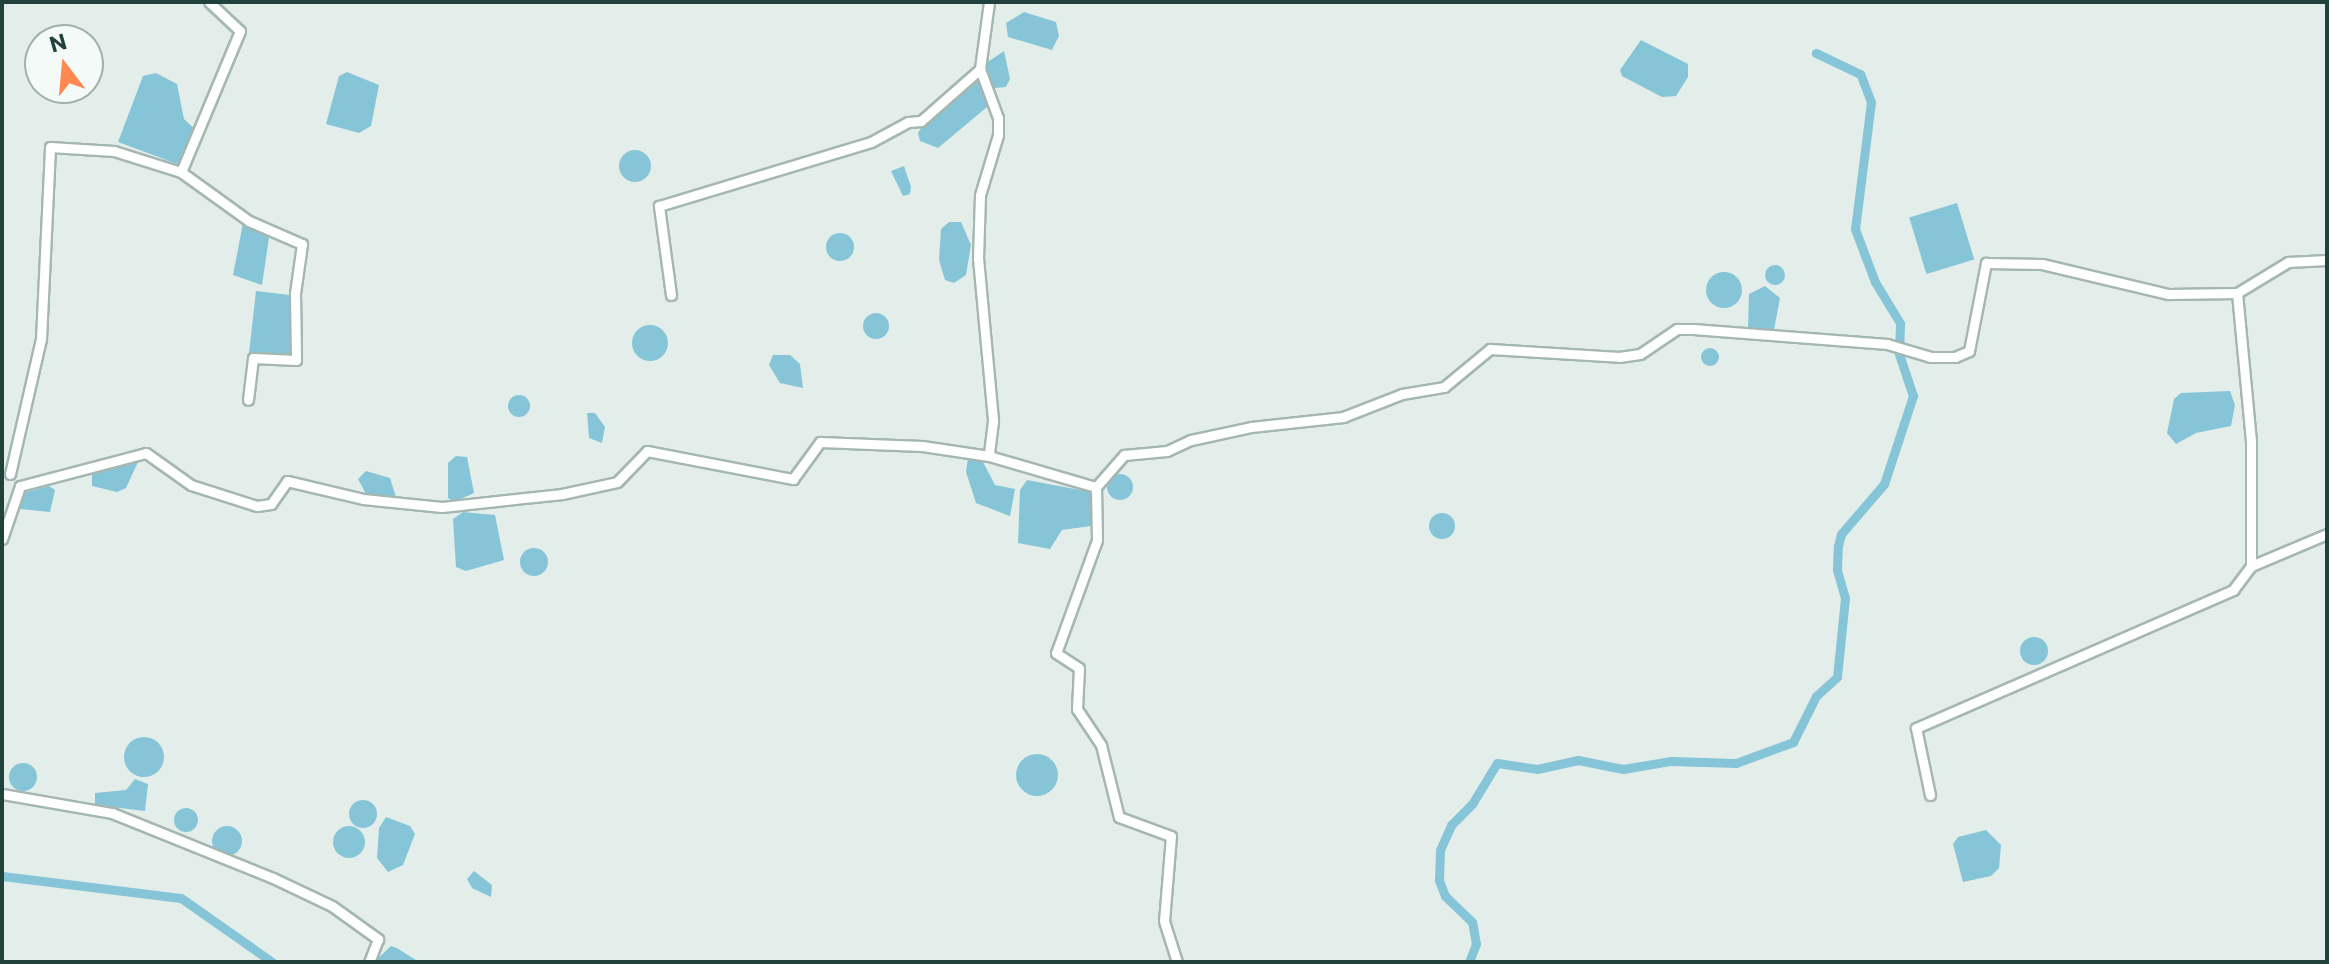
<!DOCTYPE html>
<html>
<head>
<meta charset="utf-8">
<style>
  body { margin:0 }
  #map { position:relative; width:2329px; height:964px; overflow:hidden; background:#e3eeea; font-family:Commissioner,sans-serif }
  div>[style] { position:absolute }
  .water>* { inset:0; background:#86c5d8; transform-origin:0 0 }
  .round { border-radius:50% }
  .canal>* { height:9px; margin:-4.5px; padding:0 4.5px; transform-origin:4.5px; border-radius:4.5px; background:#86c5d8 }
  .roads { filter:drop-shadow(2px 0 #a5b7b2) drop-shadow(-2px 0 #a5b7b2) drop-shadow(0 2px #a5b7b2) drop-shadow(0 -2px #a5b7b2) }
  .street>* { height:9px; margin:-4.5px; padding:0 4.5px; transform-origin:4.5px; border-radius:4.5px; background:#fff }
  span { translate:-50% -50%; white-space:nowrap; text-align:center; line-height:1.15; -webkit-text-stroke:8px #f4faf8; paint-order:stroke }
  .frame { position:absolute; inset:0; border:4px solid #21423b; pointer-events:none }
  .north { position:absolute; left:24px; top:24px; width:80px; height:80px; box-sizing:border-box; background:#f4faf8; border:2px solid #a0b0ac; border-radius:50%; rotate:344deg; font-size:22px; font-weight:700; line-height:32px; text-align:center; color:#21423b }
  .north::after { content:''; display:block; margin:auto; width:28px; height:36px; background:#ff8950; clip-path:polygon(50% 0,100% 100%,50% 72%,0 100%) }
</style>
</head>
<body>
<div id="map">
  <div class="water">
    <i style="clip-path:polygon(1024px 12px,1056px 22px,1059px 36px,1052px 50px,1008px 37px,1006px 23px)"></i>
    <i style="clip-path:polygon(1641px 40px,1688px 64px,1688px 77px,1676px 96px,1662px 97px,1622px 76px,1620px 70px)"></i>
    <i style="clip-path:polygon(1004px 51px,1010px 79px,1006px 87px,994px 88px,984px 74px,986px 63px)"></i>
    <i style="clip-path:polygon(347px 72px,379px 85px,371px 126px,359px 133px,326px 124px,339px 76px)"></i>
    <i style="clip-path:polygon(156px 73px,177px 84px,184px 119px,196px 130px,180px 165px,118px 142px,143px 76px)"></i>
    <i style="clip-path:polygon(977px 76px,987px 107px,938px 148px,920px 141px,918px 133px,924px 123px)"></i>
    <i class="round" style="left:619px;top:150px;width:32px;height:32px"></i>
    <i style="clip-path:polygon(904px 166px,911px 187px,910px 194px,903px 196px,891px 171px)"></i>
    <i style="left:1957px;top:203px;width:59px;height:50px;rotate:73deg"></i>
    <i style="clip-path:polygon(949px 222px,961px 222px,971px 245px,966px 275px,954px 283px,945px 280px,939px 260px,941px 229px)"></i>
    <i style="clip-path:polygon(243px 223px,269px 238px,262px 285px,233px 275px)"></i>
    <i class="round" style="left:826px;top:233px;width:28px;height:28px"></i>
    <i class="round" style="left:1765px;top:265px;width:20px;height:20px"></i>
    <i class="round" style="left:1706px;top:272px;width:36px;height:36px"></i>
    <i style="clip-path:polygon(1765px 286px,1780px 298px,1774px 330px,1748px 329px,1749px 294px)"></i>
    <i style="clip-path:polygon(256px 291px,290px 295px,294px 359px,249px 353px)"></i>
    <i class="round" style="left:863px;top:313px;width:26px;height:26px"></i>
    <i class="round" style="left:632px;top:325px;width:36px;height:36px"></i>
    <i class="round" style="left:1701px;top:348px;width:18px;height:18px"></i>
    <i style="clip-path:polygon(773px 355px,790px 355px,800px 364px,803px 388px,780px 383px,769px 365px)"></i>
    <i style="clip-path:polygon(2230px 391px,2235px 405px,2231px 426px,2196px 433px,2176px 444px,2167px 433px,2174px 399px,2181px 393px)"></i>
    <i class="round" style="left:508px;top:395px;width:22px;height:22px"></i>
    <i style="clip-path:polygon(587px 413px,595px 413px,605px 427px,602px 443px,589px 438px)"></i>
    <i style="clip-path:polygon(456px 456px,467px 457px,474px 493px,454px 502px,448px 498px,448px 463px)"></i>
    <i style="clip-path:polygon(968px 458px,982px 460px,995px 485px,1015px 489px,1010px 516px,976px 503px,966px 472px)"></i>
    <i style="clip-path:polygon(138px 462px,126px 488px,117px 492px,92px 486px,92px 473px)"></i>
    <i style="clip-path:polygon(366px 471px,390px 478px,396px 497px,367px 496px,358px 479px)"></i>
    <i class="round" style="left:1107px;top:474px;width:26px;height:26px"></i>
    <i style="clip-path:polygon(1027px 480px,1091px 492px,1091px 526px,1062px 530px,1050px 549px,1018px 543px,1020px 490px)"></i>
    <i style="clip-path:polygon(49px 486px,55px 490px,50px 512px,20px 509px,20px 494px)"></i>
    <i style="clip-path:polygon(463px 512px,495px 515px,504px 560px,466px 571px,456px 567px,453px 519px)"></i>
    <i class="round" style="left:1429px;top:513px;width:26px;height:26px"></i>
    <i class="round" style="left:520px;top:548px;width:28px;height:28px"></i>
    <i class="round" style="left:2020px;top:637px;width:28px;height:28px"></i>
    <i class="round" style="left:124px;top:737px;width:40px;height:40px"></i>
    <i class="round" style="left:1016px;top:754px;width:42px;height:42px"></i>
    <i class="round" style="left:9px;top:763px;width:28px;height:28px"></i>
    <i style="clip-path:polygon(135px 779px,148px 784px,145px 811px,95px 805px,95px 793px,126px 790px)"></i>
    <i class="round" style="left:349px;top:800px;width:28px;height:28px"></i>
    <i class="round" style="left:174px;top:808px;width:24px;height:24px"></i>
    <i style="clip-path:polygon(386px 817px,410px 826px,415px 834px,403px 865px,388px 872px,377px 858px,379px 828px)"></i>
    <i class="round" style="left:333px;top:826px;width:32px;height:32px"></i>
    <i class="round" style="left:212px;top:826px;width:30px;height:30px"></i>
    <i style="clip-path:polygon(1986px 830px,2001px 845px,1999px 868px,1991px 876px,1963px 882px,1953px 844px,1958px 837px)"></i>
    <i style="clip-path:polygon(474px 871px,492px 885px,491px 897px,472px 888px,467px 879px)"></i>
    <i style="clip-path:polygon(391px 946px,397px 948px,419px 962px,374px 962px)"></i>
  </div>
  <div class="canal">
    <i style="left:2px;top:876px;width:180px;rotate:7deg"></i>
    <i style="left:181px;top:898px;width:111px;rotate:35.1deg"></i>
    <i style="left:1469px;top:962px;width:19px;rotate:-69deg"></i>
    <i style="left:1476px;top:944px;width:22px;rotate:-100deg"></i>
    <i style="left:1472px;top:922px;width:37px;rotate:-136deg"></i>
    <i style="left:1445px;top:896px;width:17px;rotate:-111deg"></i>
    <i style="left:1439px;top:880px;width:30px;rotate:-88deg"></i>
    <i style="left:1440px;top:850px;width:27px;rotate:-66deg"></i>
    <i style="left:1451px;top:825px;width:30px;rotate:-45deg"></i>
    <i style="left:1472px;top:804px;width:48px;rotate:-58.6deg"></i>
    <i style="left:1497px;top:763px;width:40px;rotate:8.5deg"></i>
    <i style="left:1537px;top:769px;width:42px;rotate:-12.4deg"></i>
    <i style="left:1578px;top:760px;width:46px;rotate:11.3deg"></i>
    <i style="left:1623px;top:769px;width:49px;rotate:-9.5deg"></i>
    <i style="left:1671px;top:761px;width:65px;rotate:1.8deg"></i>
    <i style="left:1736px;top:763px;width:61px;rotate:-20.2deg"></i>
    <i style="left:1793px;top:742px;width:51px;rotate:-63.4deg"></i>
    <i style="left:1816px;top:696px;width:28px;rotate:-42deg"></i>
    <i style="left:1837px;top:677px;width:79px;rotate:-84.2deg"></i>
    <i style="left:1845px;top:598px;width:29px;rotate:-106deg"></i>
    <i style="left:1837px;top:570px;width:24px;rotate:-88deg"></i>
    <i style="left:1838px;top:546px;width:12px;rotate:-76deg"></i>
    <i style="left:1841px;top:534px;width:66px;rotate:-49.3deg"></i>
    <i style="left:1884px;top:484px;width:93px;rotate:-71.8deg"></i>
    <i style="left:1913px;top:396px;width:44px;rotate:-108.4deg"></i>
    <i style="left:1899px;top:354px;width:31px;rotate:-88deg"></i>
    <i style="left:1900px;top:323px;width:48px;rotate:-121.4deg"></i>
    <i style="left:1875px;top:282px;width:57px;rotate:-110.7deg"></i>
    <i style="left:1855px;top:229px;width:128px;rotate:-82.8deg"></i>
    <i style="left:1871px;top:102px;width:30px;rotate:-111deg"></i>
    <i style="left:1860px;top:74px;width:49px;rotate:-154.5deg"></i>
  </div>
  <div class="roads">
    <div class="street">
      <i style="left:989px;top:2px;width:68px;rotate:97.7deg"></i>
      <i style="left:980px;top:69px;width:52px;rotate:69.8deg"></i>
      <i style="left:998px;top:118px;width:17px;rotate:90deg"></i>
      <i style="left:998px;top:135px;width:63px;rotate:106.7deg"></i>
      <i style="left:980px;top:195px;width:63px;rotate:91.8deg"></i>
      <i style="left:978px;top:258px;width:164px;rotate:84.7deg"></i>
      <i style="left:993px;top:421px;width:35px;rotate:97deg"></i>
      <i style="left:181px;top:172px;width:84px;rotate:35.8deg"></i>
      <i style="left:249px;top:221px;width:58px;rotate:23.5deg"></i>
      <i style="left:302px;top:244px;width:49px;rotate:98.1deg"></i>
      <i style="left:295px;top:293px;width:67px;rotate:89.1deg"></i>
      <i style="left:296px;top:360px;width:43px;rotate:-177.3deg"></i>
      <i style="left:253px;top:358px;width:42px;rotate:96.8deg"></i>
      <i style="left:2237px;top:293px;width:148px;rotate:84.6deg"></i>
      <i style="left:2251px;top:440px;width:126px;rotate:90deg"></i>
      <i style="left:671px;top:295px;width:90px;rotate:-97.7deg"></i>
      <i style="left:659px;top:206px;width:221px;rotate:-16.8deg"></i>
      <i style="left:871px;top:142px;width:42px;rotate:-28.4deg"></i>
      <i style="left:908px;top:122px;width:13px;rotate:-4deg"></i>
      <i style="left:921px;top:121px;width:79px;rotate:-41.4deg"></i>
      <i style="left:10px;top:474px;width:139px;rotate:-77.1deg"></i>
      <i style="left:41px;top:339px;width:192px;rotate:-87.3deg"></i>
      <i style="left:50px;top:147px;width:64px;rotate:3.6deg"></i>
      <i style="left:114px;top:151px;width:70px;rotate:17.4deg"></i>
      <i style="left:181px;top:172px;width:153px;rotate:-67.3deg"></i>
      <i style="left:240px;top:31px;width:42px;rotate:-136.9deg"></i>
      <i style="left:1096px;top:487px;width:53px;rotate:88.9deg"></i>
      <i style="left:1097px;top:540px;width:120px;rotate:109.9deg"></i>
      <i style="left:1056px;top:653px;width:27px;rotate:33deg"></i>
      <i style="left:1079px;top:668px;width:41px;rotate:92.8deg"></i>
      <i style="left:1077px;top:709px;width:43px;rotate:56.3deg"></i>
      <i style="left:1101px;top:745px;width:74px;rotate:76deg"></i>
      <i style="left:1119px;top:817px;width:55px;rotate:20.1deg"></i>
      <i style="left:1171px;top:836px;width:85px;rotate:94.7deg"></i>
      <i style="left:1164px;top:921px;width:43px;rotate:72.4deg"></i>
      <i style="left:2px;top:539px;width:56px;rotate:-71.2deg"></i>
      <i style="left:20px;top:486px;width:130px;rotate:-14.7deg"></i>
      <i style="left:146px;top:453px;width:55px;rotate:35.4deg"></i>
      <i style="left:191px;top:485px;width:69px;rotate:17.7deg"></i>
      <i style="left:257px;top:506px;width:14px;rotate:-8deg"></i>
      <i style="left:271px;top:504px;width:28px;rotate:-55deg"></i>
      <i style="left:287px;top:481px;width:78px;rotate:13.3deg"></i>
      <i style="left:363px;top:499px;width:79px;rotate:5.8deg"></i>
      <i style="left:442px;top:507px;width:121px;rotate:-6.2deg"></i>
      <i style="left:562px;top:494px;width:56px;rotate:-12.3deg"></i>
      <i style="left:617px;top:482px;width:43px;rotate:-45.9deg"></i>
      <i style="left:647px;top:451px;width:149px;rotate:10.9deg"></i>
      <i style="left:793px;top:479px;width:46px;rotate:-53.9deg"></i>
      <i style="left:820px;top:442px;width:102px;rotate:2.2deg"></i>
      <i style="left:922px;top:446px;width:68px;rotate:8.5deg"></i>
      <i style="left:989px;top:456px;width:111px;rotate:16.2deg"></i>
      <i style="left:1096px;top:487px;width:43px;rotate:-48.8deg"></i>
      <i style="left:1124px;top:455px;width:43px;rotate:-5.3deg"></i>
      <i style="left:1167px;top:451px;width:26px;rotate:-25deg"></i>
      <i style="left:1191px;top:440px;width:61px;rotate:-12.2deg"></i>
      <i style="left:1251px;top:427px;width:93px;rotate:-6.2deg"></i>
      <i style="left:1343px;top:417px;width:63px;rotate:-21.3deg"></i>
      <i style="left:1402px;top:394px;width:43px;rotate:-9.5deg"></i>
      <i style="left:1444px;top:387px;width:60px;rotate:-39.6deg"></i>
      <i style="left:1490px;top:349px;width:129px;rotate:3.5deg"></i>
      <i style="left:1619px;top:357px;width:21px;rotate:-8deg"></i>
      <i style="left:1640px;top:354px;width:45px;rotate:-34deg"></i>
      <i style="left:1677px;top:329px;width:16px"></i>
      <i style="left:1693px;top:329px;width:195px;rotate:4.4deg"></i>
      <i style="left:1887px;top:344px;width:46px;rotate:16.5deg"></i>
      <i style="left:1931px;top:357px;width:24px"></i>
      <i style="left:1955px;top:357px;width:15px;rotate:-23deg"></i>
      <i style="left:1969px;top:351px;width:90px;rotate:-79.1deg"></i>
      <i style="left:1986px;top:263px;width:56px;rotate:1deg"></i>
      <i style="left:2042px;top:264px;width:130px;rotate:13.4deg"></i>
      <i style="left:2168px;top:294px;width:69px;rotate:-0.8deg"></i>
      <i style="left:2237px;top:293px;width:60px;rotate:-31.3deg"></i>
      <i style="left:2288px;top:262px;width:39px;rotate:-3deg"></i>
      <i style="left:2px;top:794px;width:112px;rotate:9.8deg"></i>
      <i style="left:112px;top:813px;width:174px;rotate:22deg"></i>
      <i style="left:273px;top:878px;width:65px;rotate:25.4deg"></i>
      <i style="left:332px;top:906px;width:57px;rotate:35.7deg"></i>
      <i style="left:378px;top:939px;width:25px;rotate:111deg"></i>
      <i style="left:1930px;top:795px;width:68px;rotate:-101.8deg"></i>
      <i style="left:1916px;top:728px;width:346px;rotate:-23.5deg"></i>
      <i style="left:2233px;top:590px;width:30px;rotate:-53deg"></i>
      <i style="left:2251px;top:566px;width:82px;rotate:-22.8deg"></i>
    </div>
  </div>
  <div class="frame"></div>
  <div class="north">N</div>
</div>
</body>
</html>
